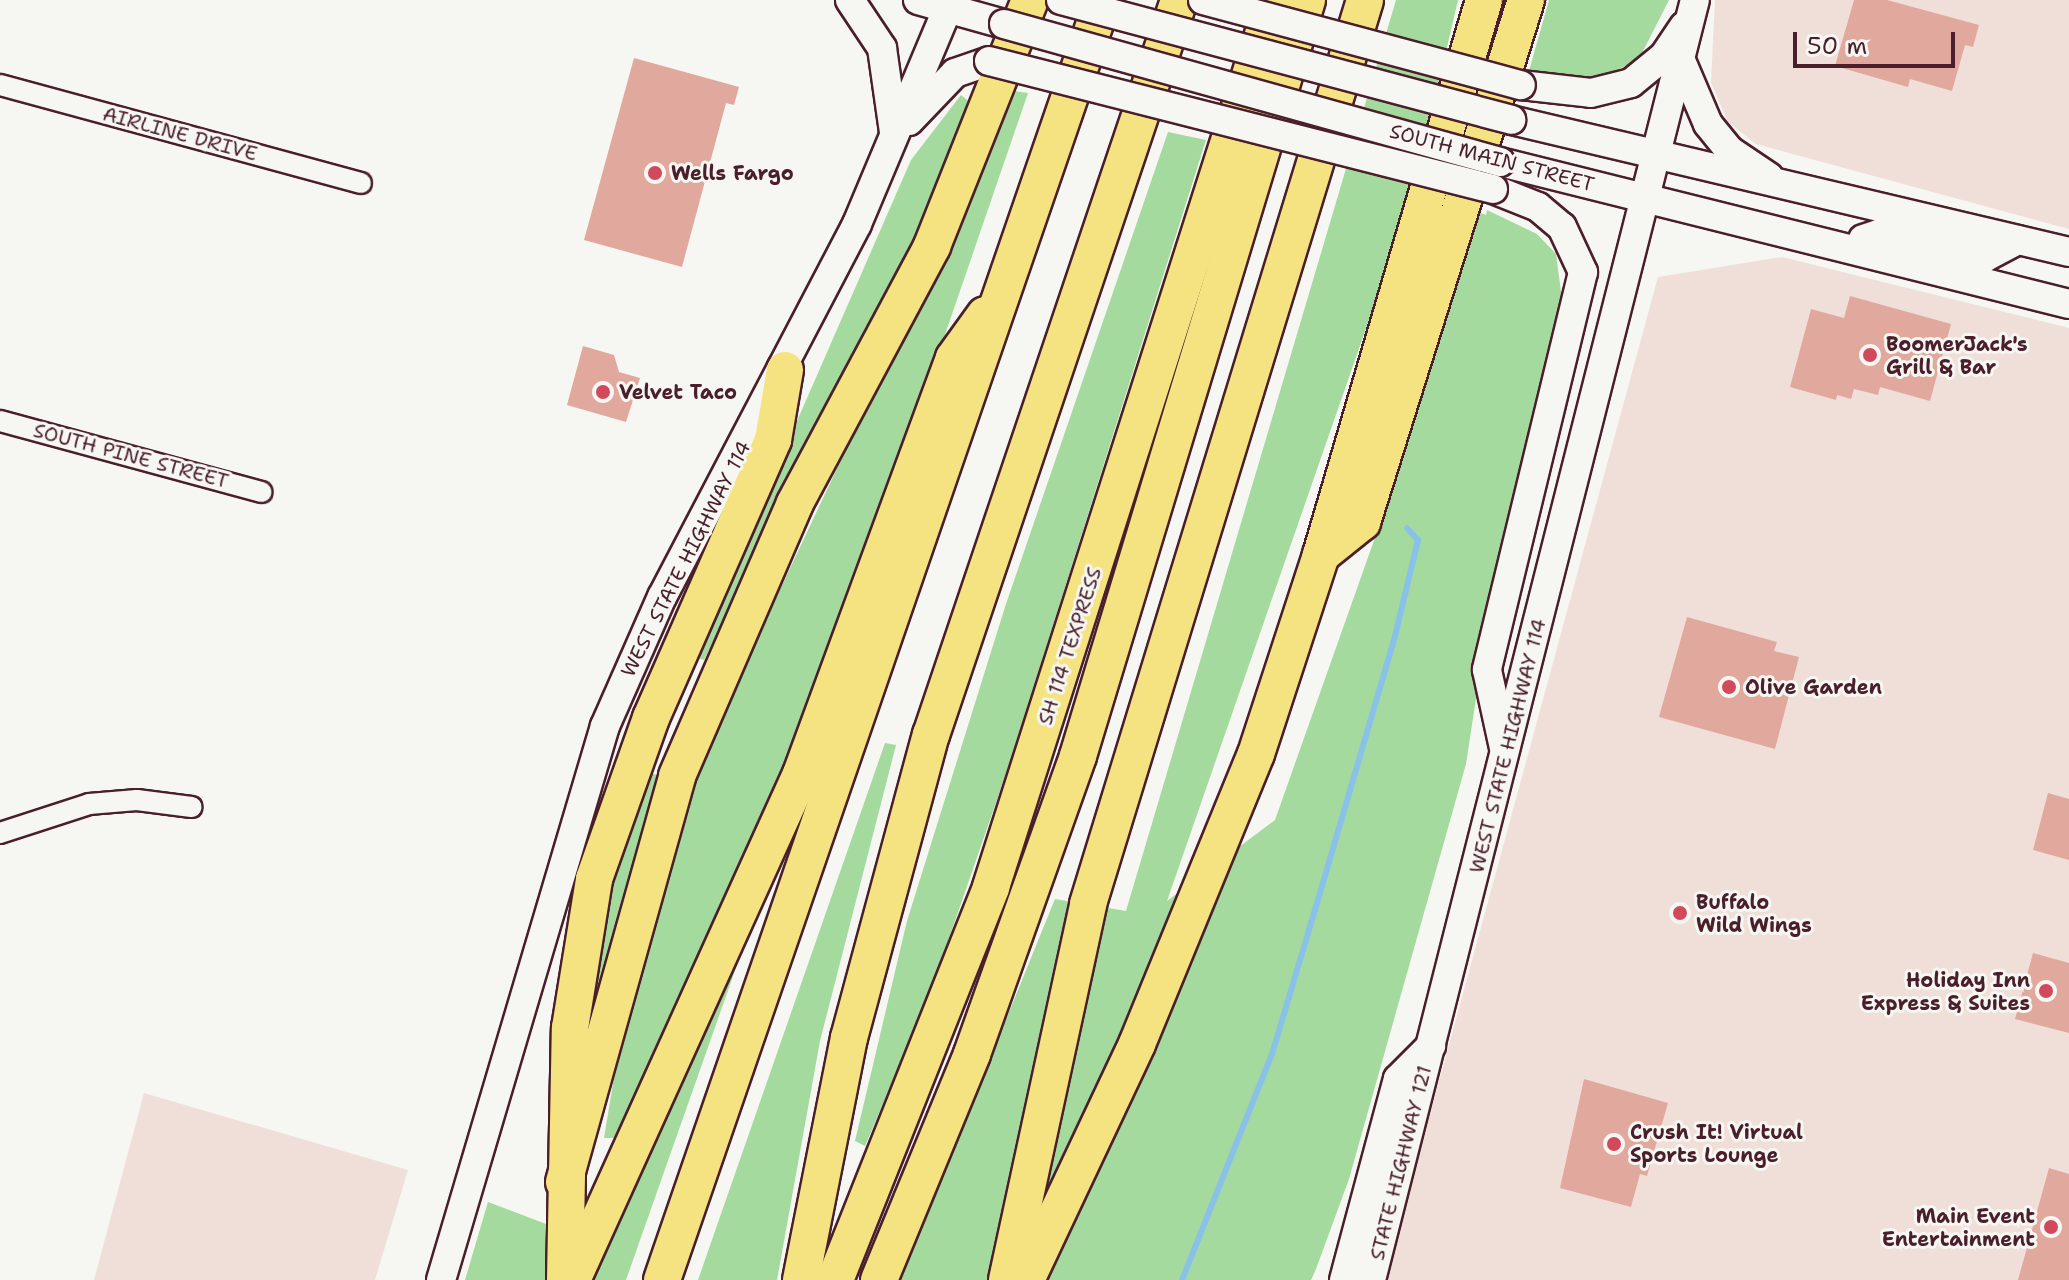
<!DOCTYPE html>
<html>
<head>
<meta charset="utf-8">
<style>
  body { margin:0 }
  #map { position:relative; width:2069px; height:1280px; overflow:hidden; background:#f6f6f2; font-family:"Shantell Sans",sans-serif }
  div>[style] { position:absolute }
  .built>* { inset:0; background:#f0dfd8 }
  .green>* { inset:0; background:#a4da9d }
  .stream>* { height:6px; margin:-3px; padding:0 3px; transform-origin:3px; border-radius:3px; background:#8ac1e8 }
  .building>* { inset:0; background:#e1a89d }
  .roads { filter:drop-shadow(2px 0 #4a1f2b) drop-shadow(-2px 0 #4a1f2b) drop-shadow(0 2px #4a1f2b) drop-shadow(0 -2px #4a1f2b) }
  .minor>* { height:20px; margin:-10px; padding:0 10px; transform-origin:10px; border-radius:10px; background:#f6f6f2 }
  .secondary>* { height:28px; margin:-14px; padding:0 14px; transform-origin:14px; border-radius:14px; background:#f6f6f2 }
  .motorway>* { height:36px; margin:-18px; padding:0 18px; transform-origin:18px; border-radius:18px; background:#f5e382 }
  .bridges { filter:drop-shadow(2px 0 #4a1f2b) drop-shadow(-2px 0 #4a1f2b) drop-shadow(0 2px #4a1f2b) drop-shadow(0 -2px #4a1f2b) }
  .secondary-bridge>* { height:28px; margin:-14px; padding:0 14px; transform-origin:14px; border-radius:14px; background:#f6f6f2 }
  .dots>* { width:22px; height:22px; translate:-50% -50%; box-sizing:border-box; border:4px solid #f6f6f2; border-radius:50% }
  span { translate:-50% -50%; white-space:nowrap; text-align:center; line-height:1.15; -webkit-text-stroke:6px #f6f6f2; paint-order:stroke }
  .street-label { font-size:20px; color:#4a1f2b }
  .poi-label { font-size:20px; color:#4a1f2b; font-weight:700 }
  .left { translate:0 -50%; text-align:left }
  .right { translate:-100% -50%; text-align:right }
  .scale { position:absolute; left:1793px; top:32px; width:162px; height:36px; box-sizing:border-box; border:4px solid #4a1f2b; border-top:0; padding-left:10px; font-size:24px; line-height:28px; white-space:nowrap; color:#4a1f2b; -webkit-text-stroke:6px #f6f6f2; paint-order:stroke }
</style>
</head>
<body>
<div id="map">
  <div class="built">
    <i style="clip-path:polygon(1715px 0,2069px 0,2069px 229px,1756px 144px,1728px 122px,1711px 83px)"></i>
    <i style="clip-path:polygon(1782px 257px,2069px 328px,2069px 1280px,1385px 1280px,1658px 277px)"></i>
    <i style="clip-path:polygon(144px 1093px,408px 1170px,375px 1280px,94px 1280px)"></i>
  </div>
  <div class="green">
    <i style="clip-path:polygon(1396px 0,1458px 0,1413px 193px,1167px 901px,1275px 820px,1406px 450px,1473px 210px,1486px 215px,1487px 210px,1537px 234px,1556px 254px,1565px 322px,1482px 659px,1466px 764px,1349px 1179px,1316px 1269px,1311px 1280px,900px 1280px,1055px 899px,1126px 911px)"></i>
    <i style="clip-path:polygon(1549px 0,1669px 0,1639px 59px,1600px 79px,1570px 79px,1529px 71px)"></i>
    <i style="clip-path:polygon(1015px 91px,1028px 93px,836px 652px,616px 1138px,604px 1138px,623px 1023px,685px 791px)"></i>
    <i style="clip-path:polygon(961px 95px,973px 105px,895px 279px,704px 660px,694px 657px,911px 160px)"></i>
    <i style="clip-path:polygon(1168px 132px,1206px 140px,1008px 768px,931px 990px,865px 1146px,855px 1141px,907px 921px,1005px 607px)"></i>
    <i style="clip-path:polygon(885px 743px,896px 745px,820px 1041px,777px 1280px,698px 1280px)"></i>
    <i style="clip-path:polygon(642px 769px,664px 778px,593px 1030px,581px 1028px,608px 884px)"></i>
    <i style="clip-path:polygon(731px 961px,738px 962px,626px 1280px,587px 1280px)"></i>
    <i style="clip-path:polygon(488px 1202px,580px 1237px,560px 1280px,465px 1280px)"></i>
  </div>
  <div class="stream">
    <i style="left:1182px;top:1280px;width:243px;rotate:-68.3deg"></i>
    <i style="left:1272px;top:1054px;width:150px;rotate:-73.4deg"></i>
    <i style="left:1315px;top:910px;width:285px;rotate:-73.7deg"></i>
    <i style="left:1395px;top:636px;width:99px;rotate:-76.5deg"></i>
    <i style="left:1418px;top:540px;width:16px;rotate:-133deg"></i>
  </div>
  <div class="building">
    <i style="clip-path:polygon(1854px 0,1887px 0,1979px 25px,1973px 47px,1965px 45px,1952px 91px,1910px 79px,1908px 87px,1835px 66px)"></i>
    <i style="clip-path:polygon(634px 58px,739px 87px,734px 105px,726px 103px,682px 267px,584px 240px)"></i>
    <i style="clip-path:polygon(1850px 296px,1951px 324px,1930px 401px,1880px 387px,1878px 395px,1854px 389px,1851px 399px,1837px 395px,1836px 400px,1790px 387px,1811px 309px,1844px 318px)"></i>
    <i style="clip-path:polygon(583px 346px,614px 355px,619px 372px,640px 378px,626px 422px,567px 405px)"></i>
    <i style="clip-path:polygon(1687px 617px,1777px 642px,1774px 651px,1799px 657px,1775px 749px,1659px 717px)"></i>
    <i style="clip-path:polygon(2048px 793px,2069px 799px,2069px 860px,2033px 850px)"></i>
    <i style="clip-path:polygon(2033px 953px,2069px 963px,2069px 1033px,2015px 1019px)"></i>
    <i style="clip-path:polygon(1584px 1079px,1668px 1103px,1647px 1176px,1640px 1174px,1631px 1207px,1560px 1188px)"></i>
    <i style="clip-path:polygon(2049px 1168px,2069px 1174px,2069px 1280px,2018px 1280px)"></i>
  </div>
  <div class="roads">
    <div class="minor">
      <i style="left:0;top:85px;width:374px;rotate:15.2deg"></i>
      <i style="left:0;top:421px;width:271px;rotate:15.2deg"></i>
      <i style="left:0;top:833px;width:94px;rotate:-18deg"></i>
      <i style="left:89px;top:804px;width:48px;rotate:-4.8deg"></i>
      <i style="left:137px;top:800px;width:55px;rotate:7.3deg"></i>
    </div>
    <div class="secondary">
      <i style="left:850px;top:0;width:58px;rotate:56.3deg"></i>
      <i style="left:882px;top:48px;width:85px;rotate:81.9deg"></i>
      <i style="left:918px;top:0;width:89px;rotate:15.6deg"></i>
      <i style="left:1682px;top:63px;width:66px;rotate:66.9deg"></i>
      <i style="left:1708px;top:124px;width:33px;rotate:51deg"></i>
      <i style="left:1729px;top:150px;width:48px;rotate:34deg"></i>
      <i style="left:1521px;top:85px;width:70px;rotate:6.5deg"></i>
      <i style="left:1591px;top:93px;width:41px;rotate:-14deg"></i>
      <i style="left:1631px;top:83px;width:43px;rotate:-39.3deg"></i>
      <i style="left:1664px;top:56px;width:36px;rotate:-56deg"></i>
      <i style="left:1511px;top:120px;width:573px;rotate:13.31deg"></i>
      <i style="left:909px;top:121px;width:66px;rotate:-46.2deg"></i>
      <i style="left:955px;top:73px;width:36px;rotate:-19deg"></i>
      <i style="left:1500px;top:162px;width:586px;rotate:14.01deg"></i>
      <i style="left:1493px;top:189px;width:48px;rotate:21.8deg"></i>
      <i style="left:1538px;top:207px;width:31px;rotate:40deg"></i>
      <i style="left:1562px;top:227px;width:50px;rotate:65deg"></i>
      <i style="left:1583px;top:272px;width:409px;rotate:103.6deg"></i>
      <i style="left:1487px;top:670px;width:80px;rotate:77.7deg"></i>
      <i style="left:1863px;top:239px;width:16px;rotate:-18deg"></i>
      <i style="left:1878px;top:234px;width:109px;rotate:12.8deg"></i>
      <i style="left:1984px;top:258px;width:38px;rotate:-28deg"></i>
      <i style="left:441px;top:1280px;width:578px;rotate:-73.51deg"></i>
      <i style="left:605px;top:726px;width:141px;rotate:-66.2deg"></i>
      <i style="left:662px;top:597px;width:421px;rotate:-62.4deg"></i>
      <i style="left:857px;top:224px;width:243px;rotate:-67.2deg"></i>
      <i style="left:1344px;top:1280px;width:208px;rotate:-75deg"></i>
      <i style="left:1398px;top:1079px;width:47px;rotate:-45deg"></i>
      <i style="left:1371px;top:1280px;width:1320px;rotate:-75.8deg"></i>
    </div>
    <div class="motorway">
      <i style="left:1321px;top:555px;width:53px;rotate:-38.8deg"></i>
      <i style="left:1362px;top:522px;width:547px;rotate:-72.56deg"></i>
      <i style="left:564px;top:1182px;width:421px;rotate:-74.4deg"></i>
      <i style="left:677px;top:776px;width:297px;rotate:-66.6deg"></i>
      <i style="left:795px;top:503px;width:291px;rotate:-61.9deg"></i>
      <i style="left:932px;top:246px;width:265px;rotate:-68.3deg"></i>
      <i style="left:565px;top:1280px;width:252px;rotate:-88.9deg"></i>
      <i style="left:570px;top:1028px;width:151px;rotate:-80.8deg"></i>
      <i style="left:594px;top:879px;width:171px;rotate:-70.5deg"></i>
      <i style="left:651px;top:718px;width:304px;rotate:-66.3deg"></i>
      <i style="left:773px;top:440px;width:71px;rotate:-80.3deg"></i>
      <i style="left:572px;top:1280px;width:555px;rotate:-65.65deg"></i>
      <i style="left:801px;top:774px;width:443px;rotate:-69.8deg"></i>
      <i style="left:954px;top:358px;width:53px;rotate:-54.2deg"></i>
      <i style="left:662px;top:1280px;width:1354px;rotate:-70.99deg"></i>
      <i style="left:801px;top:1280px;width:247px;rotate:-78.8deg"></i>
      <i style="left:849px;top:1038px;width:314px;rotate:-74.9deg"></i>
      <i style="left:931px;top:735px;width:776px;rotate:-71.35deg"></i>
      <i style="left:835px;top:1280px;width:423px;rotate:-68.3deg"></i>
      <i style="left:991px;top:887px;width:931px;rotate:-72.3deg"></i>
      <i style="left:879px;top:1280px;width:244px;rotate:-67.6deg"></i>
      <i style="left:972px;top:1054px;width:316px;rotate:-70.4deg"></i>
      <i style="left:1078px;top:756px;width:790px;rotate:-73.15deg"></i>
      <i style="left:1007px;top:1280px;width:385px;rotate:-77.8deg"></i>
      <i style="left:1088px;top:904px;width:945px;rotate:-72.96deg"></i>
      <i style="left:1026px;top:1280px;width:261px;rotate:-64.8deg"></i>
      <i style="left:1137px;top:1044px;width:313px;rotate:-67.7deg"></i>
      <i style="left:1256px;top:754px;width:209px;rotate:-71.9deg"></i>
      <i style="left:1321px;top:555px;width:578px;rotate:-73.63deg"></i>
    </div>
  </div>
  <div class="bridges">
    <div class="secondary-bridge">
      <i style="left:1061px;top:0;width:466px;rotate:14.9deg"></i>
      <i style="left:1203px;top:0;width:329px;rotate:15deg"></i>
      <i style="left:1004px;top:24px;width:515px;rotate:15.55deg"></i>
      <i style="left:989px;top:61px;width:520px;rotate:14.25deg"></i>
    </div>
  </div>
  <div class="dots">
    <i style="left:655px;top:173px;background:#d1495b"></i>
    <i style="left:1870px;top:355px;background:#d1495b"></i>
    <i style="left:603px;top:392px;background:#d1495b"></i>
    <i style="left:1729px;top:687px;background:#d1495b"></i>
    <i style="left:1680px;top:913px;background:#d1495b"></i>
    <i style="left:2046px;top:991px;background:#d1495b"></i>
    <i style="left:1614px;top:1144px;background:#d1495b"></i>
    <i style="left:2051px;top:1227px;background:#d1495b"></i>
  </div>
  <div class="street-label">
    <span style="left:180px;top:134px;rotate:15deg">AIRLINE DRIVE</span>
    <span style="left:1492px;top:158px;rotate:15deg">SOUTH MAIN STREET</span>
    <span style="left:131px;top:456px;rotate:15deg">SOUTH PINE STREET</span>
    <span style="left:686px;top:559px;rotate:-63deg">WEST STATE HIGHWAY 114</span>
    <span style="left:1070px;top:646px;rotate:-72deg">SH 114 TEXPRESS</span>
    <span style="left:1508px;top:746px;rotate:-76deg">WEST STATE HIGHWAY 114</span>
    <span style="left:1401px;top:1163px;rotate:-76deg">STATE HIGHWAY 121</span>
  </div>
  <div class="poi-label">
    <span class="left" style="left:671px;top:173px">Wells Fargo</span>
    <span class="left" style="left:1886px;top:356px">BoomerJack's<br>Grill &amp; Bar</span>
    <span class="left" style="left:619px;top:392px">Velvet Taco</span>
    <span class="left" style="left:1745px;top:687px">Olive Garden</span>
    <span class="left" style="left:1696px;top:914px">Buffalo<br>Wild Wings</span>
    <span class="right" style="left:2030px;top:992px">Holiday Inn<br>Express &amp; Suites</span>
    <span class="left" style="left:1630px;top:1144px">Crush It! Virtual<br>Sports Lounge</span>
    <span class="right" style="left:2035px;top:1228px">Main Event<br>Entertainment</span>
  </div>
  <div class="scale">50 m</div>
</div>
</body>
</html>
